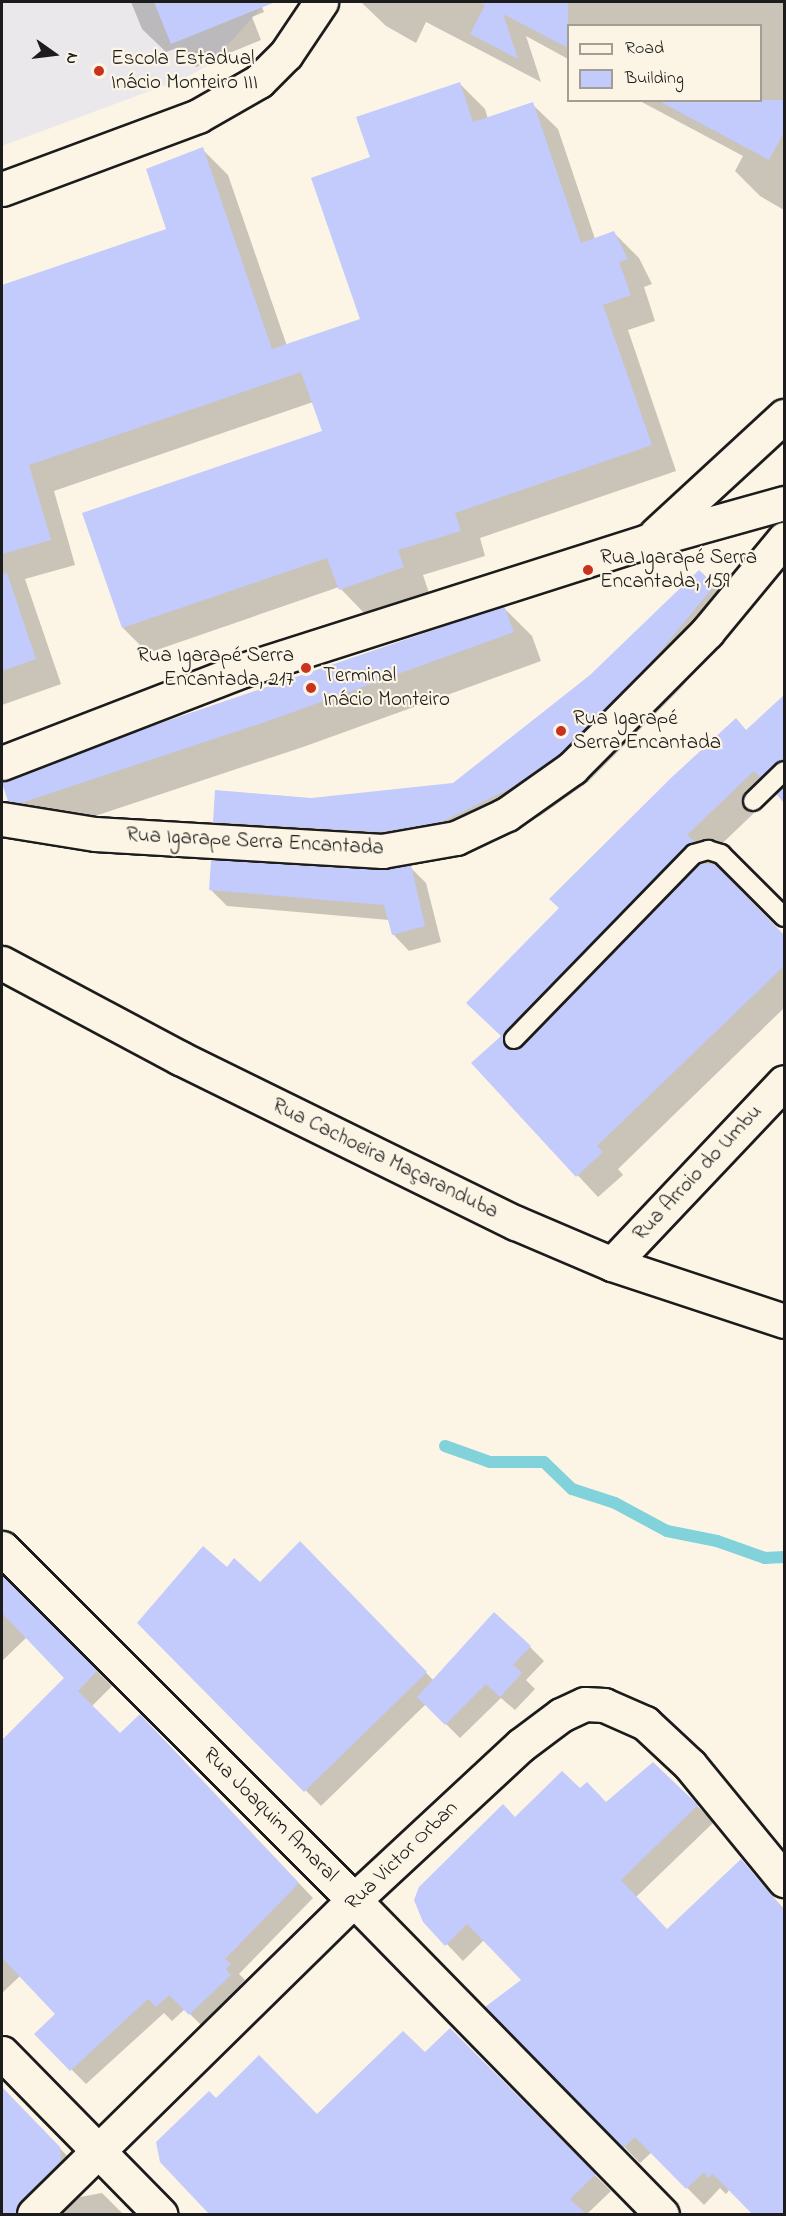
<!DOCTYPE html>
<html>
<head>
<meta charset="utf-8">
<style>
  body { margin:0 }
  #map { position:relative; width:786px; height:2216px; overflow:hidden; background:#fcf5e5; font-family:"Indie Flower",sans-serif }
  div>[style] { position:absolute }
  .built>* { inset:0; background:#ebe8ec }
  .shadow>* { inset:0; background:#0003 }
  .stream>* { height:12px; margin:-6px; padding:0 6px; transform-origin:6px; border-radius:6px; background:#81d2db }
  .building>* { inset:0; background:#c3cafc }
  .roads { filter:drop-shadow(2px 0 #1c1c1c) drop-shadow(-2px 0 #1c1c1c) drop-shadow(0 2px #1c1c1c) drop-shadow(0 -2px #1c1c1c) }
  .service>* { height:18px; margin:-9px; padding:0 9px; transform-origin:9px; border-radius:9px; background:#fcf5e5 }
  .minor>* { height:33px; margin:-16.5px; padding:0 16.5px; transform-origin:16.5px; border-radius:16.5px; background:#fcf5e5 }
  .dots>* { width:16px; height:16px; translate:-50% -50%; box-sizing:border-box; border:3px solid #fcf5e5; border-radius:50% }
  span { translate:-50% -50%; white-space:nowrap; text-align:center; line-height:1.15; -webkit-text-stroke:4.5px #fcf5e5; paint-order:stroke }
  .poi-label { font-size:21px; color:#1c1c1c }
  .left { translate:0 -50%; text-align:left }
  .right { translate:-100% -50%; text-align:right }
  .street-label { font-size:21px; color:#1c1c1c }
  .frame { position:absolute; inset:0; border:3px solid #1c1c1c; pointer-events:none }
  .legend { position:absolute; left:567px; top:24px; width:195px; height:78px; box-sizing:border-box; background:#fcf5e5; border:2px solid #a29e95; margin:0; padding:8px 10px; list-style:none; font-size:18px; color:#1c1c1c }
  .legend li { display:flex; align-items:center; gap:12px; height:30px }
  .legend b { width:30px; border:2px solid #a29e95 }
  .north { position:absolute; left:24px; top:24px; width:60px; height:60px; -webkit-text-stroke:4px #fcf5e5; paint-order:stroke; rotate:104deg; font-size:16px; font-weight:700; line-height:24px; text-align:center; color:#1c1c1c }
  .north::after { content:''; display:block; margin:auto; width:21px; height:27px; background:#1c1c1c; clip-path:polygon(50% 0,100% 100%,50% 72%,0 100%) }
</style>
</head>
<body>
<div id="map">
  <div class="built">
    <i style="clip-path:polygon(2px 2px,267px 2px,209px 65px,185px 78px,2px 146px)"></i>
  </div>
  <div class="shadow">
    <i style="clip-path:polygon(131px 2px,260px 2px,264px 12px,252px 17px,261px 40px,196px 67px,177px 48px,166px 52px,142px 29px)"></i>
    <i style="clip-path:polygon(361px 2px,784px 2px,784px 210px,760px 196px,735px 171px,743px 156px,638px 100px,760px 100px,760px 26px,568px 26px,568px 59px,526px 36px,541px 82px,426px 22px,416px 43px,386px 26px)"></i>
    <i style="clip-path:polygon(460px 84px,485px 109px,488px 119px,532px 104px,558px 129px,595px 239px,614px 233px,639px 258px,652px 284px,644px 287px,655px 321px,628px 330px,676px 471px,480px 538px,485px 556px,423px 575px,429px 593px,399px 603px,366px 615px,339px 587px,148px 653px,123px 628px,324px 432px,313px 402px,54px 491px,75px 565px,25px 579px,61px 684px,2px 705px,2px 499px,5px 498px,2px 487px,2px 365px,29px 355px,168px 230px,202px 149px,228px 175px,287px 346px,362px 320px,372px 158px)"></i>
    <i style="clip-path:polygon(evenodd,714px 586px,742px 614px,680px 689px,588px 782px,540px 816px,470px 849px,243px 850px,214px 822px,311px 800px,453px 785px,714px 586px,565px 748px,567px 751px,520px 781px,565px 748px)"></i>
    <i style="clip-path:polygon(504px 608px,532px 636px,541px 661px,303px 747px,50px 831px,38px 829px,10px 800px)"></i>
    <i style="clip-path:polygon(784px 697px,784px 801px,776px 792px,708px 857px,784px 937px,784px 1008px,618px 1169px,623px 1175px,598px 1197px,473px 1063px,502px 1036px,747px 732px)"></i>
    <i style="clip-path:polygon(410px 867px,426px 883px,441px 942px,409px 951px,393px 934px,389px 920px,227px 906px,211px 890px)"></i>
    <i style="clip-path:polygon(315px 1558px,434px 1681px,530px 1647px,544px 1661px,526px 1680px,535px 1689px,515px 1710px,501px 1698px,460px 1738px,426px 1704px,321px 1806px,229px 1711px,227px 1569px,260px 1584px)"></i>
    <i style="clip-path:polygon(2px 1575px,112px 1686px,92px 1706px,120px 1735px,154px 1731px,313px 1898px,239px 1974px,245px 1980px,240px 1985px,245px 1990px,205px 2029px,185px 2009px,172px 2021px,164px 2013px,86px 2084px,36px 2034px,57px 2014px,20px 1976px,2px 1993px,2px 1737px,4px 1739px,66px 1678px,27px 1637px,2px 1661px)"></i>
    <i style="clip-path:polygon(653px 1764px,714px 1822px,636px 1897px,667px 1931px,741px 1861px,784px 1909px,784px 2214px,753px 2214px,730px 2189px,726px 2194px,720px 2188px,704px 2205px,652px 2152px,640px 2163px,487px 2007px,523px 1980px,484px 1940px,463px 1961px,425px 1921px,515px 1818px,579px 1790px,606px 1804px)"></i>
    <i style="clip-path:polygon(450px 2030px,611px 2191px,587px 2214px,302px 2214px,357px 2160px,332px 2134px,249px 2214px,213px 2214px,162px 2161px,216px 2100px,317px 2116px,425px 2054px)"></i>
    <i style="clip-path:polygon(2px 2088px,75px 2164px,39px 2214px,2px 2214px)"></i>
    <i style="clip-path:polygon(102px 2193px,123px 2214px,61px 2214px,80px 2197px)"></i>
  </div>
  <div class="stream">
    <i style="left:445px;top:1446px;width:48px;rotate:19.6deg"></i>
    <i style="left:490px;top:1462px;width:54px"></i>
    <i style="left:544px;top:1462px;width:39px;rotate:44deg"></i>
    <i style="left:572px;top:1489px;width:45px;rotate:18deg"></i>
    <i style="left:615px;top:1503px;width:59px;rotate:28.3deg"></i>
    <i style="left:667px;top:1531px;width:51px;rotate:11.3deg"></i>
    <i style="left:717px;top:1541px;width:51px;rotate:19.5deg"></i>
    <i style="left:765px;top:1558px;width:19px;rotate:-3deg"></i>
  </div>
  <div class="building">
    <i style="clip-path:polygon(154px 2px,272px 2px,273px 3px,171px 44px)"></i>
    <i style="clip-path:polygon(479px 2px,568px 2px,568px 48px,503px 14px,518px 59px,470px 34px,485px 5px)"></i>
    <i style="clip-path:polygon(460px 82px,473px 122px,533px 102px,581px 243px,614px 231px,628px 259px,619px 262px,631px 295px,603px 305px,652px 445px,455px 513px,461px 531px,398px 550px,404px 567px,373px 578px,339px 590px,327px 558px,122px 628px,82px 513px,322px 431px,301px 372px,29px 465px,51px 540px,2px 554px,2px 285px,166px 229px,146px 169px,203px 147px,272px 349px,360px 319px,311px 178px,370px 157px,356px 117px)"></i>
    <i style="clip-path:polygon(657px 100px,784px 100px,784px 132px,769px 160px)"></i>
    <i style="clip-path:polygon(699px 570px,715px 585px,652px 661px,560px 754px,511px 788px,441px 822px,381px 832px,213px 822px,215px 790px,311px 798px,453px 783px,590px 675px)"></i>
    <i style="clip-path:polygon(7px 573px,36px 659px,2px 671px,2px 574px)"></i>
    <i style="clip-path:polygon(504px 606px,514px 632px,274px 719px,21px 803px,8px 801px,2px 783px,8px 781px,123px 736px)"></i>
    <i style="clip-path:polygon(784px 695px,784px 760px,761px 778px,754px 771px,687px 835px,695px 842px,686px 846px,503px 1036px,507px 1047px,522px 1047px,700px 864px,715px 864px,784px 935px,784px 966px,597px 1146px,603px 1152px,576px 1177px,471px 1063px,501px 1036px,466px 1003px,559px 908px,549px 899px,672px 777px,736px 718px,746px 730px)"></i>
    <i style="clip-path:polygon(784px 786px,784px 803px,776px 794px)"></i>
    <i style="clip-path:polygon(211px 860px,381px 870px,411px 865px,425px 926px,392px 935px,384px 905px,209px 890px)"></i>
    <i style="clip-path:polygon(300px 1541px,427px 1672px,304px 1792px,137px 1623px,203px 1546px,227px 1567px,234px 1558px,260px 1582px)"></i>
    <i style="clip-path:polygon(2px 1574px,98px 1670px,78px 1691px,120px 1733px,140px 1714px,299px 1883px,225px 1959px,231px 1964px,226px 1969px,231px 1975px,189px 2015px,169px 1995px,156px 2007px,148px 1999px,70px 2071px,34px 2034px,55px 2014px,2px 1958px,2px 1740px,64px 1678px,2px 1613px)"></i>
    <i style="clip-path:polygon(494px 1612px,531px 1646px,513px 1665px,522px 1673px,500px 1697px,486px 1684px,445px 1725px,417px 1697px)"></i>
    <i style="clip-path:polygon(653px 1762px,698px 1805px,621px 1880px,667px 1929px,741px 1859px,784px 1910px,784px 2214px,752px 2214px,713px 2174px,708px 2178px,704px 2172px,686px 2189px,635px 2137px,623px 2148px,485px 2007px,521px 1980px,467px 1924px,445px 1946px,423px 1922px,414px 1900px,419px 1887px,503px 1804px,515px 1817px,562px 1771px,580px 1788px,587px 1782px,606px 1802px)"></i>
    <i style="clip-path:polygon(450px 2028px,596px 2174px,570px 2199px,586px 2214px,209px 2214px,160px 2162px,156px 2142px,209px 2091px,216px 2098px,259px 2055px,317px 2114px,403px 2031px,425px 2052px)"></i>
    <i style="clip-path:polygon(2px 2087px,60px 2147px,61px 2161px,21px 2201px,16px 2214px,2px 2214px)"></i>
  </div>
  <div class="roads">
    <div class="service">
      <i style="left:753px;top:801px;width:43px;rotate:-44.1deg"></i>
      <i style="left:514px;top:1039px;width:258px;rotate:-45.8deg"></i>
      <i style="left:694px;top:854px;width:15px;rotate:-16deg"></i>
      <i style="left:708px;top:850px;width:14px;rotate:17deg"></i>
      <i style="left:721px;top:854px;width:89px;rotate:45deg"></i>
    </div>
    <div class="minor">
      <i style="left:2px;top:189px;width:209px;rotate:-20.4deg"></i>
      <i style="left:198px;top:116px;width:70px;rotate:-29.8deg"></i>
      <i style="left:259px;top:81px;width:38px;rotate:-45deg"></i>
      <i style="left:286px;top:54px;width:63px;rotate:-56.1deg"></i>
      <i style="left:656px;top:534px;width:174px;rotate:-42.7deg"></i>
      <i style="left:2px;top:763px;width:255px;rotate:-21.1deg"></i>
      <i style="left:240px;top:671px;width:428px;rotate:-17.7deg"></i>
      <i style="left:648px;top:541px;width:141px;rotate:-15.6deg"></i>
      <i style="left:2px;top:819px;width:94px;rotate:9.2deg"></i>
      <i style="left:95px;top:834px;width:288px;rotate:3.4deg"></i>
      <i style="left:382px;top:851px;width:75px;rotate:-10deg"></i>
      <i style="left:456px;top:838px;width:56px;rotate:-25.2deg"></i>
      <i style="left:507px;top:814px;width:80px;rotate:-35.3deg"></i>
      <i style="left:572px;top:768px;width:192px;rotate:-45.2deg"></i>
      <i style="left:707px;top:632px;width:121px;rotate:-50.4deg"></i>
      <i style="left:2px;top:963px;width:202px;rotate:28.1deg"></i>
      <i style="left:180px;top:1058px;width:374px;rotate:26.2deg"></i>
      <i style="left:516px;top:1223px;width:104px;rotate:23.1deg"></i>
      <i style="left:612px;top:1264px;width:181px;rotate:18.3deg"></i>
      <i style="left:612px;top:1264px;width:250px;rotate:-46.6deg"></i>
      <i style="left:2px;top:1548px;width:498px;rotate:45deg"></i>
      <i style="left:354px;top:1900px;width:440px;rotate:45.6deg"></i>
      <i style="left:2px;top:2053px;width:226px;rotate:45.5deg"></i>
      <i style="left:34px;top:2214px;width:448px;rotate:-44.5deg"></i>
      <i style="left:354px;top:1900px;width:228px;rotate:-42.9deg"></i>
      <i style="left:521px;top:1745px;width:50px;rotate:-36.9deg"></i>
      <i style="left:561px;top:1715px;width:26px;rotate:-25deg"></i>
      <i style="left:585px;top:1704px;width:19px;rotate:3deg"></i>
      <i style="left:604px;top:1705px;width:45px;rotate:23.7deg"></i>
      <i style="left:645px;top:1723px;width:62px;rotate:43deg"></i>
      <i style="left:690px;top:1765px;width:149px;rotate:50.7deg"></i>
    </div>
  </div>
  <div class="dots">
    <i style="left:99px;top:71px;background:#c8321e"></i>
    <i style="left:588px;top:570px;background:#c8321e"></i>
    <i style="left:306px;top:668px;background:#c8321e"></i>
    <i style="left:311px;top:688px;background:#c8321e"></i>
    <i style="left:561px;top:731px;background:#c8321e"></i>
  </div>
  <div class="poi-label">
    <span class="left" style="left:111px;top:71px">Escola Estadual<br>Inácio Monteiro III</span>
    <span class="left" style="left:600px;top:570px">Rua Igarapé Serra<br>Encantada, 159</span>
    <span class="right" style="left:294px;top:668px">Rua Igarapé Serra<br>Encantada, 217</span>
    <span class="left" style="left:323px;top:688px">Terminal<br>Inácio Monteiro</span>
    <span class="left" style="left:573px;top:731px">Rua Igarapé<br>Serra Encantada</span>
  </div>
  <div class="street-label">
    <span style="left:255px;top:842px;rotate:3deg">Rua Igarape Serra Encantada</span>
    <span style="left:385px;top:1159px;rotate:26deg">Rua Cachoeira Maçaranduba</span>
    <span style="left:698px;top:1173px;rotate:-47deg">Rua Arroio do Umbu</span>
    <span style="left:270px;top:1815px;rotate:45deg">Rua Joaquim Amaral</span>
    <span style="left:402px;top:1856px;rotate:-44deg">Rua Victor Orban</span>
  </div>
  <div class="frame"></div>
  <ul class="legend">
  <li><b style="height:8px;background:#fcf5e5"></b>Road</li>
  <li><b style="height:16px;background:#c3cafc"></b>Building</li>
  </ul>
  <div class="north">N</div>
</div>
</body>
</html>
